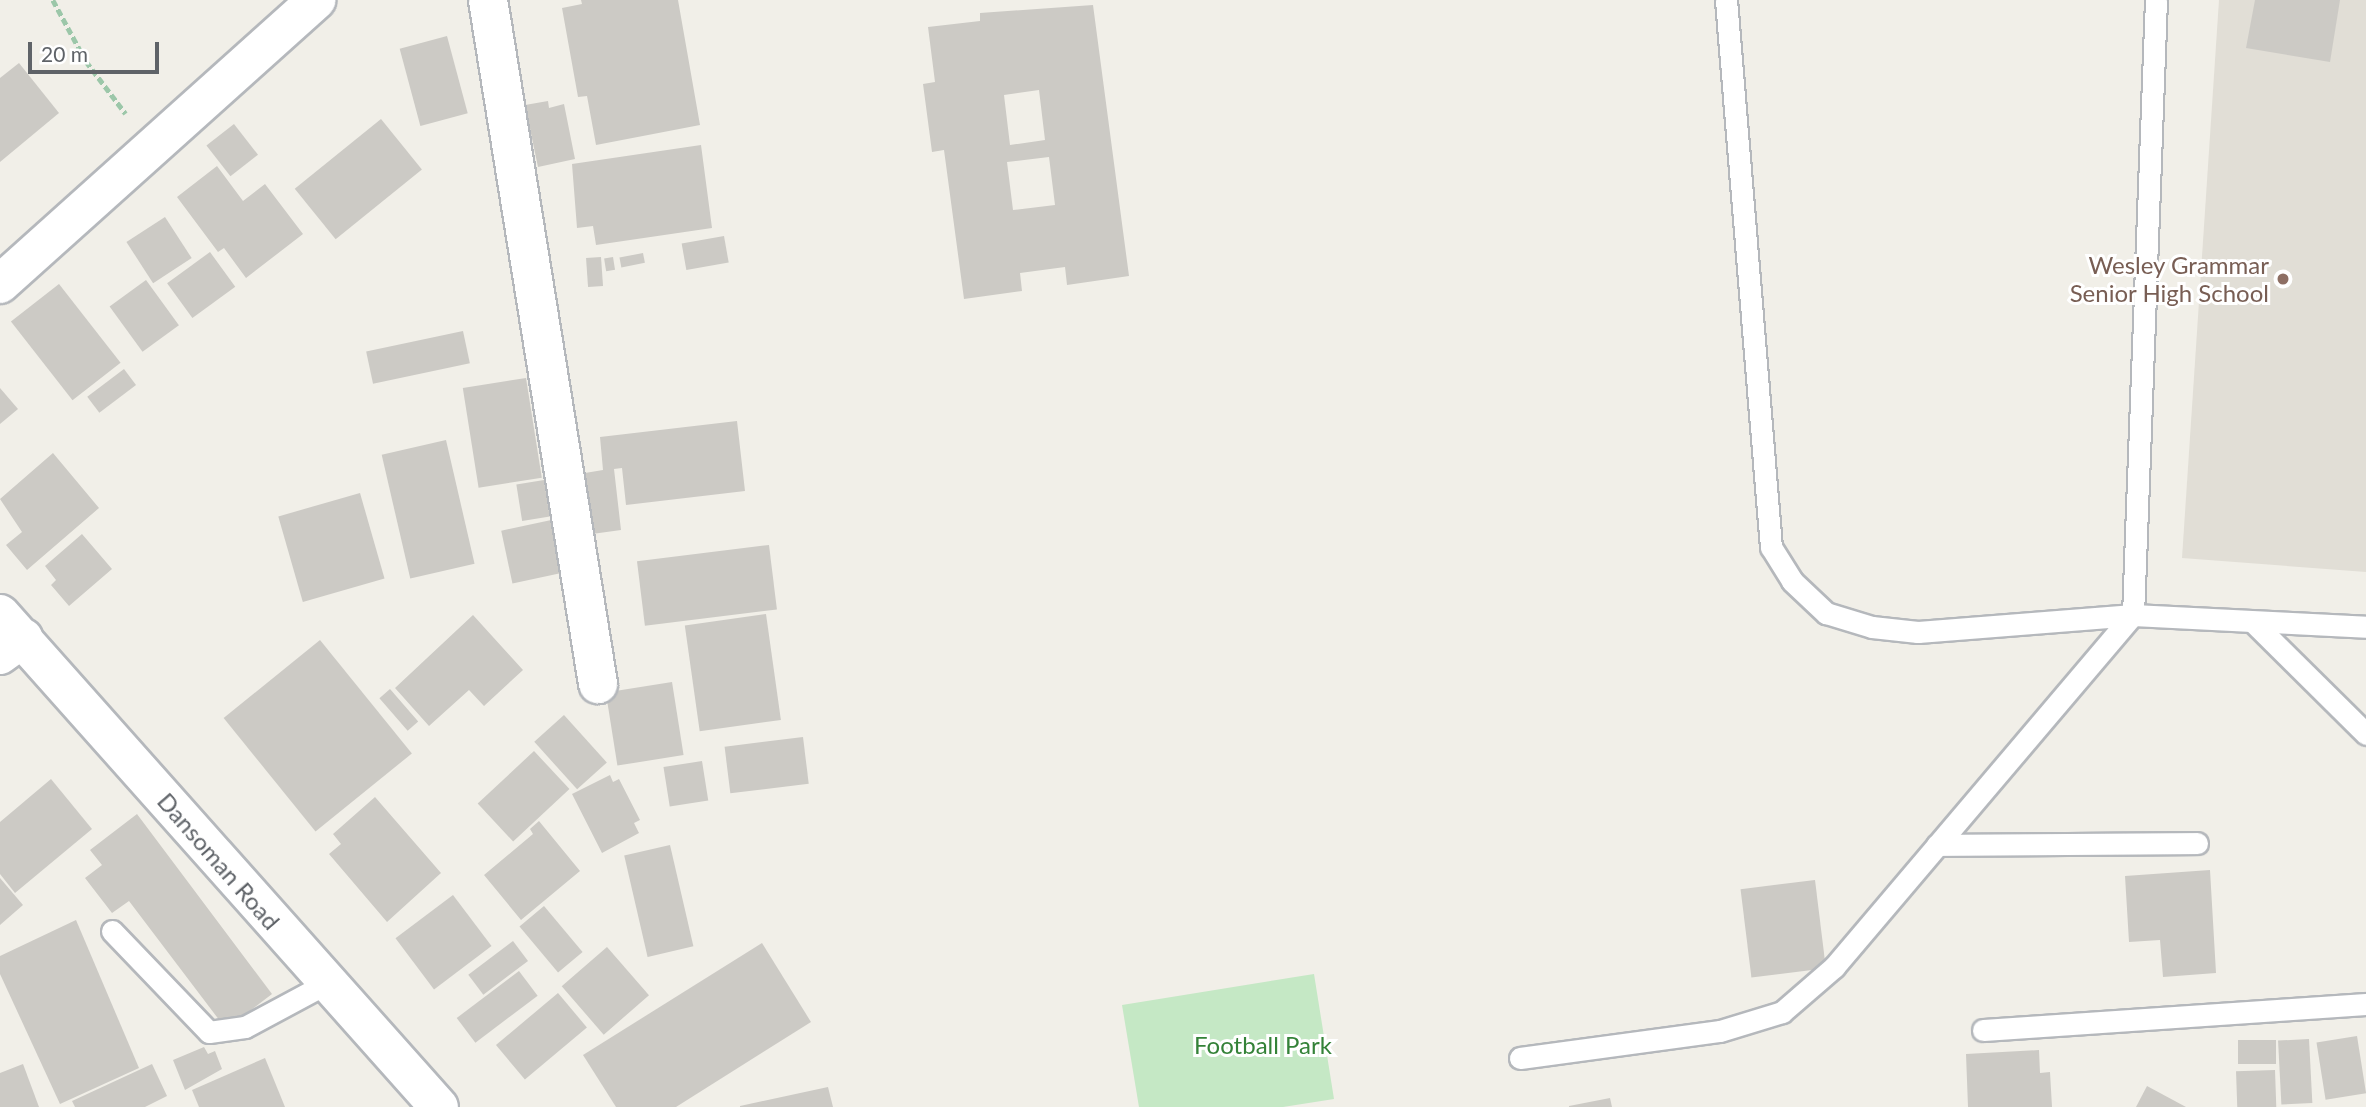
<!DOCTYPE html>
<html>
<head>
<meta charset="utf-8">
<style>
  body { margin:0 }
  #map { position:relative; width:2366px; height:1107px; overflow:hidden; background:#f1efe8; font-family:Lato,sans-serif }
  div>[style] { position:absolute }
  .education>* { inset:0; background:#e1ded6 }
  .green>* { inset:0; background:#c5e8c5 }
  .building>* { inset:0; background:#cccac5; transform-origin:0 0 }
  .path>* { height:4.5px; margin-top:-2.25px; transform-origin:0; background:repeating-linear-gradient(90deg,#9cc7a9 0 7px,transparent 0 10.5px) }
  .roads { filter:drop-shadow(2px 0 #b5b8bc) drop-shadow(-2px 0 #b5b8bc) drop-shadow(0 2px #b5b8bc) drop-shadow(0 -2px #b5b8bc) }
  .service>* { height:21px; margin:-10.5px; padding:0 10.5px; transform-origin:10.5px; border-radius:10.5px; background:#fff }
  .minor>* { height:38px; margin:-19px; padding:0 19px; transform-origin:19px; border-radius:19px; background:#fff }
  .secondary>* { height:38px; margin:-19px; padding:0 19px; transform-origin:19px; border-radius:19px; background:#fff }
  .dots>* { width:19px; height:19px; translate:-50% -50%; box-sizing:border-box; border:4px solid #fff; border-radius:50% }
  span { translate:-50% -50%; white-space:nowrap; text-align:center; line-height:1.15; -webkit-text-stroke:6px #fff; paint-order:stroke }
  .education-label { font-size:24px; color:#785e54 }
  .right { translate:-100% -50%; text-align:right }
  .street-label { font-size:24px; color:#5f6368 }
  .park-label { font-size:24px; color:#348238 }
  .scale { position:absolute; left:28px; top:42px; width:131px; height:32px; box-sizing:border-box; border:4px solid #5f6368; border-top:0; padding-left:9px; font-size:21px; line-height:24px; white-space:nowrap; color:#5f6368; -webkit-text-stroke:5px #fff; paint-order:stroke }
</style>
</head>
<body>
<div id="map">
  <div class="education">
    <i style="clip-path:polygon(2219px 0,2366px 0,2366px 572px,2182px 558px)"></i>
  </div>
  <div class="green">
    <i style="clip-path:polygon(1314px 974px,1334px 1099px,1283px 1107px,1139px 1107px,1122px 1005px)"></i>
  </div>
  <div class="building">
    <i style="clip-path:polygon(581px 0,678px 0,700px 125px,596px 145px,587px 96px,578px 97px,562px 8px,582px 4px)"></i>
    <i style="clip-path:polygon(2255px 0,2340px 0,2330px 62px,2246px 48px)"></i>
    <i style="clip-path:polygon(evenodd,1093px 5px,1129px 276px,1067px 285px,1065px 267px,1020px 273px,1022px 291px,964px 299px,944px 150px,932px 152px,923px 84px,935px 82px,928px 27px,980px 21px,980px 13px,1093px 5px,1039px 90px,1045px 140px,1010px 145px,1004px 95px,1039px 90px,1093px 5px,1049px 157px,1055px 205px,1013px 210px,1007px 162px,1049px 157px)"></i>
    <i style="left:447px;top:36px;width:80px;height:49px;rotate:75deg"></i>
    <i style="clip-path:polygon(19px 63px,59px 113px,0 162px,0 78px)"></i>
    <i style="clip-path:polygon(548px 101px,549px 108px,564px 104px,575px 159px,538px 167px,525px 105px)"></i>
    <i style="left:381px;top:119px;width:65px;height:111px;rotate:51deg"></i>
    <i style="left:234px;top:124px;width:39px;height:35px;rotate:52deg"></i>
    <i style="clip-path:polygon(701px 145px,712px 228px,596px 245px,593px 226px,577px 228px,572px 164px)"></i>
    <i style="clip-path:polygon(217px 166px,243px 201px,265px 184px,303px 234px,246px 278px,224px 248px,218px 252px,177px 197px)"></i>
    <i style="left:165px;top:217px;width:49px;height:46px;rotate:57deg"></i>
    <i style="left:724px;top:236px;width:27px;height:43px;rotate:80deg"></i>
    <i style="left:210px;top:252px;width:43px;height:53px;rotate:54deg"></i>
    <i style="left:643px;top:253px;width:10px;height:24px;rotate:79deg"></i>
    <i style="left:601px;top:257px;width:29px;height:15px;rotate:86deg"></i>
    <i style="left:613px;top:257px;width:13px;height:9px;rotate:81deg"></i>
    <i style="left:146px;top:280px;width:56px;height:45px;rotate:54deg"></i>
    <i style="left:59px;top:284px;width:100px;height:61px;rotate:52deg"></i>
    <i style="left:463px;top:331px;width:33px;height:99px;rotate:78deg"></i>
    <i style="left:124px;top:369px;width:20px;height:46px;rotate:53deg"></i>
    <i style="left:526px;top:378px;width:101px;height:64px;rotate:81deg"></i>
    <i style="clip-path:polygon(0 388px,18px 409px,0 424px)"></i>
    <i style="clip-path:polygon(737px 421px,745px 491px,626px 505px,622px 468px,614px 469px,621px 530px,592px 534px,585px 473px,603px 470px,600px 437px)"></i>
    <i style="left:446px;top:440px;width:127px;height:66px;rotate:77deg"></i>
    <i style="clip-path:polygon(53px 453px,99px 508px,27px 570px,6px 545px,22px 532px,0 499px)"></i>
    <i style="left:544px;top:480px;width:37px;height:28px;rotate:81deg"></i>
    <i style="left:360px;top:493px;width:89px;height:85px;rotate:74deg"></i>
    <i style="left:556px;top:519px;width:54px;height:56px;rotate:78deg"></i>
    <i style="clip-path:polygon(82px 534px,112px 569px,69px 606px,51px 585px,56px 580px,45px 566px)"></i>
    <i style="left:769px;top:545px;width:65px;height:133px;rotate:83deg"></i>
    <i style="left:766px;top:614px;width:107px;height:82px;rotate:82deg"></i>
    <i style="clip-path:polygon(473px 615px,523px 670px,484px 706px,469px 690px,429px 726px,395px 688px)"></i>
    <i style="left:320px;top:640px;width:146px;height:124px;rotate:51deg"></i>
    <i style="left:672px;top:682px;width:74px;height:67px;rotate:81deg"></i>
    <i style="left:390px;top:689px;width:43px;height:14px;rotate:49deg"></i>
    <i style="left:564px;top:715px;width:64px;height:40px;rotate:48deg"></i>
    <i style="left:803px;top:737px;width:47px;height:79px;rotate:83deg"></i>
    <i style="left:534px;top:751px;width:52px;height:77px;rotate:47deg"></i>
    <i style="left:702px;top:761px;width:40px;height:39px;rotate:81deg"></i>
    <i style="clip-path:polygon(610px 775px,613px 782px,619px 779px,640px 820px,634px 823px,639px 833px,602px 853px,572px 794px)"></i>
    <i style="clip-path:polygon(51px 779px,92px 829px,15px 893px,0 874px,0 822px)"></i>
    <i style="clip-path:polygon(375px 797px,441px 873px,387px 922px,329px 854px,341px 844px,333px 834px)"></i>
    <i style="clip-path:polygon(137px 814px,272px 994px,226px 1029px,129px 901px,112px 913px,85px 878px,102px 865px,90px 850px)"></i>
    <i style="clip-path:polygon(539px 821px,580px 871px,521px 920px,484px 875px,533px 834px,530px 829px)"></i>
    <i style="left:670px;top:845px;width:104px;height:47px;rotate:77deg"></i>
    <i style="clip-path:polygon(2210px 870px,2216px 973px,2163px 977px,2160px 940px,2129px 942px,2125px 876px)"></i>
    <i style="clip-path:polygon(0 878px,23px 905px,0 925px)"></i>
    <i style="left:1815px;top:880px;width:89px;height:75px;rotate:83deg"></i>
    <i style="left:453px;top:895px;width:64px;height:72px;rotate:53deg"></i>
    <i style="left:544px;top:906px;width:60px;height:32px;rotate:50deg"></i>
    <i style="clip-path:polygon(76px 920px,139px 1068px,60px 1104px,0 974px,0 956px)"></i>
    <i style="left:513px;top:941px;width:25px;height:56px;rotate:53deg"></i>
    <i style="clip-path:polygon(762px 943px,811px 1022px,676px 1107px,616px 1107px,583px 1055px)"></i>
    <i style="left:607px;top:947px;width:64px;height:60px;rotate:49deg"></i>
    <i style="left:519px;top:971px;width:31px;height:78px;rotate:53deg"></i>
    <i style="left:558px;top:993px;width:45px;height:81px;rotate:50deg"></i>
    <i style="left:2357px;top:1036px;width:58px;height:41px;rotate:81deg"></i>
    <i style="left:2309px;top:1039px;width:64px;height:31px;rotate:87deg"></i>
    <i style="left:2238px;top:1040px;width:38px;height:24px"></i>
    <i style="clip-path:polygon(204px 1047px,208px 1054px,215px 1051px,222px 1069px,185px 1090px,173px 1060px)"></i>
    <i style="clip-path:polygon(2039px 1050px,2040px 1073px,2050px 1072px,2052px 1107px,1968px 1107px,1966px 1054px)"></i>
    <i style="clip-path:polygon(265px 1058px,285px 1107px,199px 1107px,192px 1090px)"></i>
    <i style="clip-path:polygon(23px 1064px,39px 1107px,0 1107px,0 1073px)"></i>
    <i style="clip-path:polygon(152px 1064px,167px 1096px,145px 1107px,75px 1107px,72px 1101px)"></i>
    <i style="left:2275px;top:1070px;width:37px;height:39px;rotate:88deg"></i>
    <i style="clip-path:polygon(2147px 1086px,2186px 1107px,2136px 1107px)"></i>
    <i style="clip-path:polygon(828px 1087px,833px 1107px,740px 1107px,740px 1106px)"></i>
    <i style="clip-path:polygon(1610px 1098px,1612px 1107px,1569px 1107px,1569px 1106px)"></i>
  </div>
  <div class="path">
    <i style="left:53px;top:0;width:69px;rotate:61.6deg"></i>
    <i style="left:86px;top:61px;width:66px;rotate:53deg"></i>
  </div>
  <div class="roads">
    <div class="service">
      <i style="left:1726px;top:0;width:549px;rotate:85.3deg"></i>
      <i style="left:1771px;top:547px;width:40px;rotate:58deg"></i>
      <i style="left:1792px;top:581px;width:47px;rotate:43.3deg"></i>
      <i style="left:1826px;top:613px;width:48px;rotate:16.9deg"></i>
      <i style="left:1872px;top:627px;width:46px;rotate:6.2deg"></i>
      <i style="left:1918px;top:632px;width:216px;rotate:-4.5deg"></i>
      <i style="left:2133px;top:615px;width:233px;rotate:2.9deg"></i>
      <i style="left:2253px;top:622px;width:159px;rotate:44.7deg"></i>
      <i style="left:1937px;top:845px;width:260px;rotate:-0.4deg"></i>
      <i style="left:112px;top:931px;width:140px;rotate:46.2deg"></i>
      <i style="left:209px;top:1032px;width:36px;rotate:-8deg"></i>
      <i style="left:245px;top:1027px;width:93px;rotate:-28.2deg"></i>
      <i style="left:1983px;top:1030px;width:384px;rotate:-3.9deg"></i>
      <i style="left:1520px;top:1058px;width:202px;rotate:-7.7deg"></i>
      <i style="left:1720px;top:1031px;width:65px;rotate:-17deg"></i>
      <i style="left:1782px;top:1012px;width:69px;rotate:-40.9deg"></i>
      <i style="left:1834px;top:967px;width:462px;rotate:-49.7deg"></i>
      <i style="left:2133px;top:615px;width:615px;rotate:-87.86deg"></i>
    </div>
    <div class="minor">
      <i style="left:488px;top:0;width:693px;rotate:80.86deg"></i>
      <i style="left:0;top:284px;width:425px;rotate:-41.9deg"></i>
      <i style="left:0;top:655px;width:29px;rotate:-36deg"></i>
    </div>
    <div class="secondary">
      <i style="left:0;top:614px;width:660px;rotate:48.32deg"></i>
    </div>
  </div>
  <div class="dots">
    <i style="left:2283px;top:279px;background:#8d6e63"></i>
  </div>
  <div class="education-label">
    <span class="right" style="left:2269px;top:279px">Wesley Grammar<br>Senior High School</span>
  </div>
  <div class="street-label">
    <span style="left:219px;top:861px;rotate:49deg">Dansoman Road</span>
  </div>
  <div class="park-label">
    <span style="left:1263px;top:1045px">Football Park</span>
  </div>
  <div class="scale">20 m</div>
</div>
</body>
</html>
